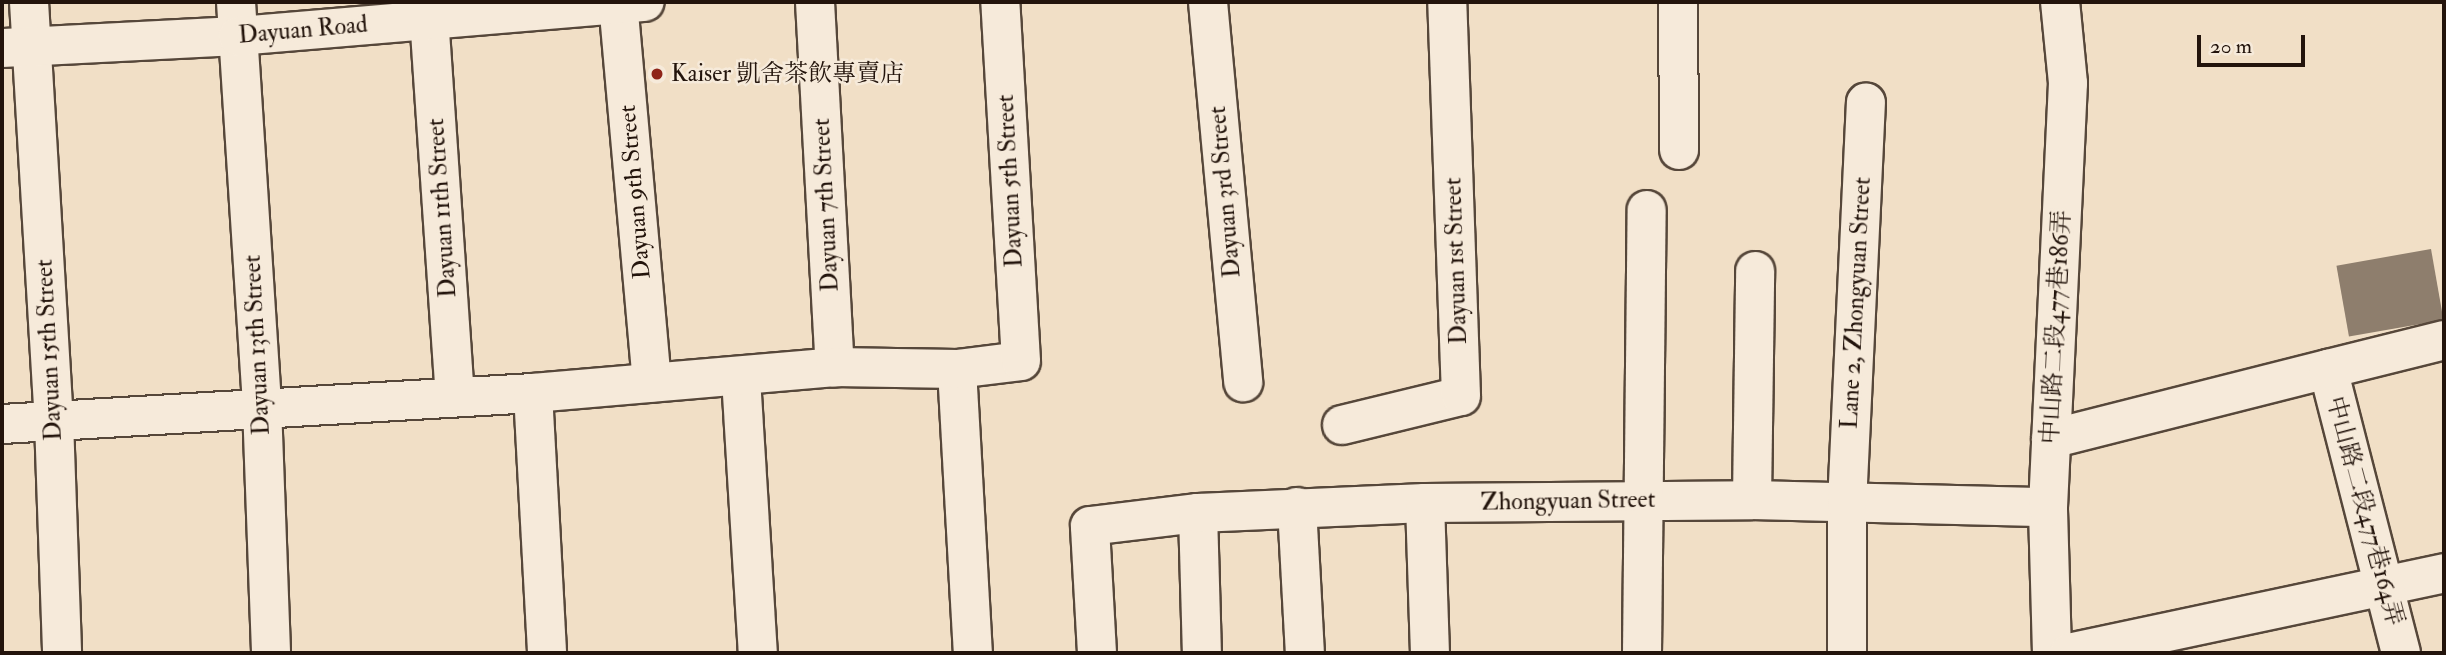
<!DOCTYPE html>
<html>
<head>
<meta charset="utf-8">
<style>
  body { margin:0 }
  #map { position:relative; width:2446px; height:655px; overflow:hidden; background:#f1dfc6; font-family:"IM FELL Double Pica","Noto Serif TC",serif }
  div>[style] { position:absolute }
  .building>* { inset:0; background:#8e7e6d; transform-origin:0 0 }
  .roads { filter:drop-shadow(2px 0 #56473a) drop-shadow(-2px 0 #56473a) drop-shadow(0 2px #56473a) drop-shadow(0 -2px #56473a) }
  .minor>* { height:38px; margin:-19px; padding:0 19px; transform-origin:19px; border-radius:19px; background:#f6eada }
  .dots>* { width:19px; height:19px; translate:-50% -50%; box-sizing:border-box; border:4px solid #f6eada; border-radius:50% }
  span { translate:-50% -50%; white-space:nowrap; text-align:center; line-height:1.15; -webkit-text-stroke:5px #f6eada; paint-order:stroke }
  .street-label { font-size:24px; color:#23140c }
  .poi-label { font-size:24px; color:#23140c }
  .left { translate:0 -50%; text-align:left }
  .frame { position:absolute; inset:0; border:4px solid #23140c; pointer-events:none }
  .scale { position:absolute; left:2197px; top:35px; width:108px; height:32px; box-sizing:border-box; border:4px solid #23140c; border-top:0; padding-left:9px; font-size:21px; line-height:24px; white-space:nowrap; color:#23140c; -webkit-text-stroke:5px #f6eada; paint-order:stroke }
</style>
</head>
<body>
<div id="map">
  <div class="building">
    <i style="left:2431px;top:249px;width:72px;height:96px;rotate:80deg"></i>
  </div>
  <div class="roads">
    <div class="minor">
      <i style="left:29px;top:2px;width:420px;rotate:86.6deg"></i>
      <i style="left:54px;top:421px;width:232px;rotate:88deg"></i>
      <i style="left:236px;top:2px;width:405px;rotate:86.3deg"></i>
      <i style="left:262px;top:406px;width:247px;rotate:87.9deg"></i>
      <i style="left:428px;top:2px;width:396px;rotate:86.1deg"></i>
      <i style="left:618px;top:2px;width:382px;rotate:84.9deg"></i>
      <i style="left:815px;top:2px;width:366px;rotate:86.9deg"></i>
      <i style="left:1208px;top:2px;width:382px;rotate:84.7deg"></i>
      <i style="left:1678px;top:2px;width:148px;rotate:89.6deg"></i>
      <i style="left:2px;top:48px;width:236px;rotate:-2.9deg"></i>
      <i style="left:238px;top:36px;width:408px;rotate:-4.8deg"></i>
      <i style="left:957px;top:369px;width:284px;rotate:86.8deg"></i>
      <i style="left:741px;top:378px;width:276px;rotate:86.5deg"></i>
      <i style="left:533px;top:393px;width:260px;rotate:86.9deg"></i>
      <i style="left:2px;top:424px;width:532px;rotate:-3.34deg"></i>
      <i style="left:533px;top:393px;width:303px;rotate:-4.9deg"></i>
      <i style="left:835px;top:367px;width:122px;rotate:0.9deg"></i>
      <i style="left:957px;top:369px;width:64px;rotate:-7.1deg"></i>
      <i style="left:1021px;top:361px;width:360px;rotate:-93.3deg"></i>
      <i style="left:1342px;top:425px;width:122px;rotate:-13.7deg"></i>
      <i style="left:1461px;top:396px;width:394px;rotate:-92deg"></i>
      <i style="left:2051px;top:439px;width:286px;rotate:-14.2deg"></i>
      <i style="left:1752px;top:500px;width:229px;rotate:-89.2deg"></i>
      <i style="left:1425px;top:503px;width:150px;rotate:88.1deg"></i>
      <i style="left:1297px;top:507px;width:146px;rotate:86.9deg"></i>
      <i style="left:1198px;top:513px;width:140px;rotate:88.4deg"></i>
      <i style="left:1097px;top:653px;width:127px;rotate:-93.2deg"></i>
      <i style="left:1090px;top:526px;width:109px;rotate:-6.9deg"></i>
      <i style="left:1198px;top:513px;width:227px;rotate:-2.5deg"></i>
      <i style="left:1425px;top:503px;width:327px;rotate:-0.5deg"></i>
      <i style="left:1752px;top:500px;width:296px;rotate:1.4deg"></i>
      <i style="left:1642px;top:653px;width:443px;rotate:-89.4deg"></i>
      <i style="left:1847px;top:653px;width:149px;rotate:-90deg"></i>
      <i style="left:1847px;top:504px;width:402px;rotate:-87.3deg"></i>
      <i style="left:2052px;top:653px;width:146px;rotate:-91.6deg"></i>
      <i style="left:2048px;top:507px;width:424px;rotate:-87.3deg"></i>
      <i style="left:2068px;top:83px;width:81px;rotate:-95.6deg"></i>
      <i style="left:2069px;top:653px;width:383px;rotate:-12deg"></i>
      <i style="left:2401px;top:653px;width:293px;rotate:-104.4deg"></i>
      <i style="left:2328px;top:369px;width:120px;rotate:-14deg"></i>
    </div>
  </div>
  <div class="dots">
    <i style="left:657px;top:74px;background:#8f2418"></i>
  </div>
  <div class="street-label">
    <span style="left:303px;top:30px;rotate:-5deg">Dayuan Road</span>
    <span style="left:1010px;top:181px;rotate:-93deg">Dayuan 5th Street</span>
    <span style="left:635px;top:192px;rotate:-95deg">Dayuan 9th Street</span>
    <span style="left:1225px;top:192px;rotate:-95deg">Dayuan 3rd Street</span>
    <span style="left:826px;top:205px;rotate:-93deg">Dayuan 7th Street</span>
    <span style="left:442px;top:208px;rotate:-94deg">Dayuan 11th Street</span>
    <span style="left:1456px;top:261px;rotate:-92deg">Dayuan 1st Street</span>
    <span style="left:1856px;top:303px;rotate:-87deg">Lane 2, Zhongyuan Street</span>
    <span style="left:2056px;top:327px;rotate:-87deg">中山路二段477巷186弄</span>
    <span style="left:257px;top:345px;rotate:-93deg">Dayuan 13th Street</span>
    <span style="left:49px;top:350px;rotate:-93deg">Dayuan 15th Street</span>
    <span style="left:1568px;top:501px;rotate:-1deg">Zhongyuan Street</span>
    <span style="left:2365px;top:511px;rotate:75deg">中山路二段477巷164弄</span>
  </div>
  <div class="poi-label">
    <span class="left" style="left:671px;top:74px">Kaiser 凱舍茶飲專賣店</span>
  </div>
  <div class="frame"></div>
  <div class="scale">20 m</div>
</div>
</body>
</html>
